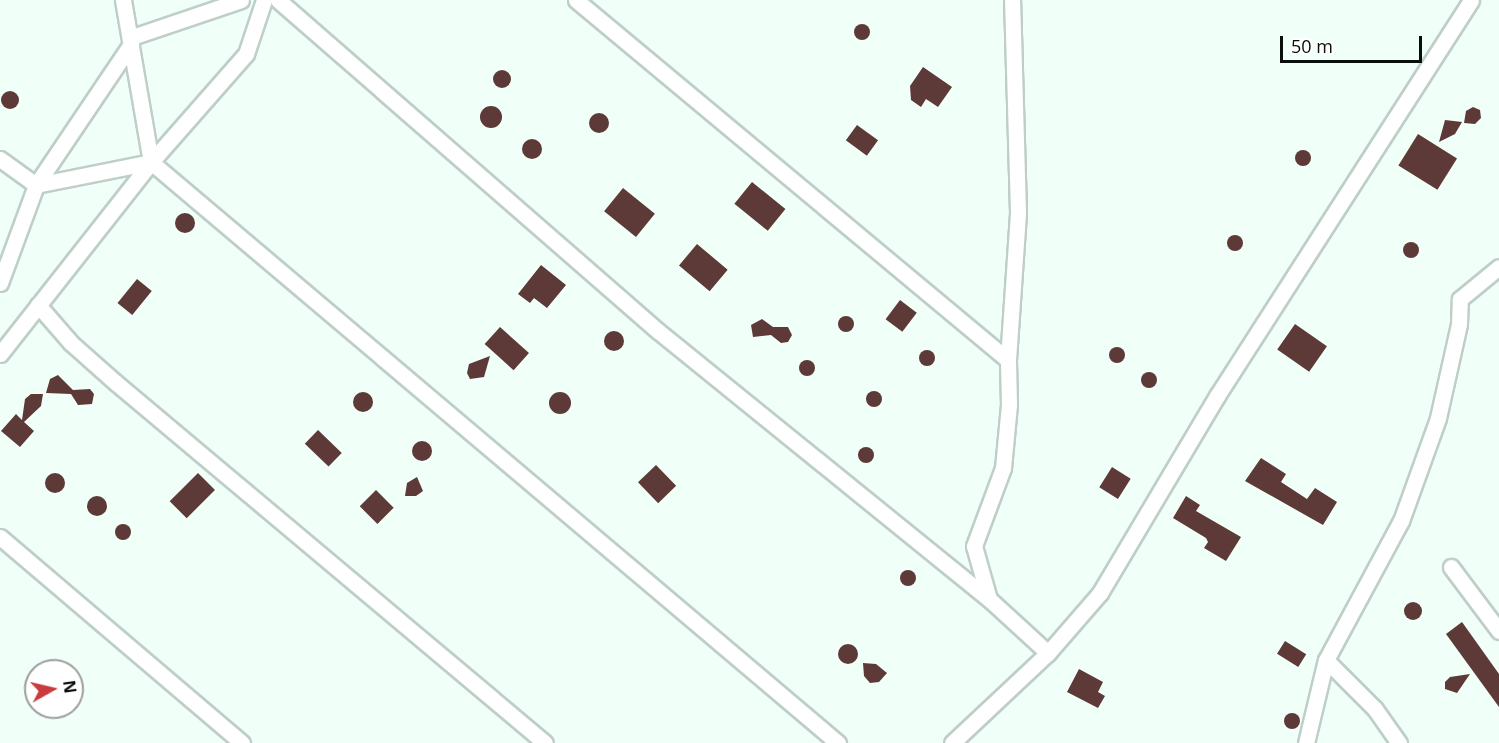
<!DOCTYPE html>
<html>
<head>
<meta charset="utf-8">
<style>
  body { margin:0 }
  #map { position:relative; width:1499px; height:743px; overflow:hidden; background:#f1fff9; font-family:"Open Sans",sans-serif }
  div>[style] { position:absolute }
  .building>* { inset:0; background:#5d3937; transform-origin:0 0 }
  .round { border-radius:50% }
  .roads { filter:drop-shadow(2px 0 #becec8) drop-shadow(-2px 0 #becec8) drop-shadow(0 2px #becec8) drop-shadow(0 -2px #becec8) }
  .street>* { height:15px; margin:-7.5px; padding:0 7.5px; transform-origin:7.5px; border-radius:7.5px; background:#fff }
  span { translate:-50% -50%; white-space:nowrap; text-align:center; line-height:1.15; -webkit-text-stroke:6px #fff; paint-order:stroke }
  .north { position:absolute; left:24px; top:659px; width:60px; height:60px; box-sizing:border-box; background:#fff; border:2px solid #9c9f9e; border-radius:50%; rotate:82deg; font-size:16px; font-weight:700; line-height:24px; text-align:center; color:#080e0c }
  .north::after { content:''; display:block; margin:auto; width:21px; height:27px; background:#ca3b3d; clip-path:polygon(50% 0,100% 100%,50% 72%,0 100%) }
  .scale { position:absolute; left:1280px; top:36px; width:142px; height:27px; box-sizing:border-box; border:3px solid #080e0c; border-top:0; padding-left:8px; font-size:18px; line-height:21px; white-space:nowrap; color:#080e0c; -webkit-text-stroke:4px #fff; paint-order:stroke }
</style>
</head>
<body>
<div id="map">
  <div class="building">
    <i class="round" style="left:854px;top:24px;width:16px;height:16px"></i>
    <i style="clip-path:polygon(923px 67px,952px 87px,938px 107px,926px 99px,921px 107px,911px 100px,910px 86px)"></i>
    <i class="round" style="left:493px;top:70px;width:18px;height:18px"></i>
    <i class="round" style="left:1px;top:91px;width:18px;height:18px"></i>
    <i class="round" style="left:480px;top:106px;width:22px;height:22px"></i>
    <i style="clip-path:polygon(1473px 107px,1480px 110px,1481px 118px,1475px 124px,1464px 123px,1466px 111px)"></i>
    <i class="round" style="left:589px;top:113px;width:20px;height:20px"></i>
    <i style="clip-path:polygon(1445px 120px,1462px 122px,1455px 134px,1439px 142px)"></i>
    <i style="left:857px;top:125px;width:26px;height:19px;rotate:36deg"></i>
    <i style="left:1418px;top:134px;width:46px;height:37px;rotate:32deg"></i>
    <i class="round" style="left:522px;top:139px;width:20px;height:20px"></i>
    <i class="round" style="left:1295px;top:150px;width:16px;height:16px"></i>
    <i style="left:752px;top:182px;width:43px;height:28px;rotate:39deg"></i>
    <i style="left:623px;top:188px;width:41px;height:30px;rotate:39deg"></i>
    <i class="round" style="left:175px;top:213px;width:20px;height:20px"></i>
    <i class="round" style="left:1227px;top:235px;width:16px;height:16px"></i>
    <i class="round" style="left:1403px;top:242px;width:16px;height:16px"></i>
    <i style="left:697px;top:244px;width:40px;height:28px;rotate:40deg"></i>
    <i style="clip-path:polygon(541px 265px,566px 285px,547px 308px,534px 298px,530px 303px,518px 294px)"></i>
    <i style="left:137px;top:279px;width:19px;height:31px;rotate:39deg"></i>
    <i style="left:900px;top:300px;width:21px;height:24px;rotate:37deg"></i>
    <i class="round" style="left:838px;top:316px;width:16px;height:16px"></i>
    <i style="clip-path:polygon(762px 319px,773px 327px,788px 327px,792px 335px,788px 342px,781px 343px,771px 335px,753px 337px,751px 325px)"></i>
    <i style="left:1295px;top:324px;width:39px;height:31px;rotate:35deg"></i>
    <i style="left:500px;top:327px;width:39px;height:23px;rotate:42deg"></i>
    <i class="round" style="left:604px;top:331px;width:20px;height:20px"></i>
    <i class="round" style="left:1109px;top:347px;width:16px;height:16px"></i>
    <i class="round" style="left:919px;top:350px;width:16px;height:16px"></i>
    <i style="clip-path:polygon(490px 356px,484px 377px,470px 379px,467px 373px,469px 364px)"></i>
    <i class="round" style="left:799px;top:360px;width:16px;height:16px"></i>
    <i class="round" style="left:1141px;top:372px;width:16px;height:16px"></i>
    <i style="clip-path:polygon(58px 375px,73px 390px,90px 389px,94px 394px,92px 404px,78px 405px,71px 394px,46px 393px,50px 379px)"></i>
    <i class="round" style="left:866px;top:391px;width:16px;height:16px"></i>
    <i class="round" style="left:353px;top:392px;width:20px;height:20px"></i>
    <i class="round" style="left:549px;top:392px;width:22px;height:22px"></i>
    <i style="clip-path:polygon(31px 394px,43px 394px,41px 406px,24px 422px,34px 431px,20px 447px,1px 431px,16px 414px,22px 420px,25px 399px)"></i>
    <i style="left:318px;top:430px;width:33px;height:19px;rotate:44deg"></i>
    <i class="round" style="left:412px;top:441px;width:20px;height:20px"></i>
    <i class="round" style="left:858px;top:447px;width:16px;height:16px"></i>
    <i style="clip-path:polygon(1261px 458px,1286px 474px,1281px 482px,1307px 499px,1315px 488px,1337px 502px,1323px 525px,1245px 481px)"></i>
    <i style="left:656px;top:465px;width:29px;height:25px;rotate:46deg"></i>
    <i style="left:1112px;top:467px;width:22px;height:24px;rotate:32deg"></i>
    <i class="round" style="left:45px;top:473px;width:20px;height:20px"></i>
    <i style="left:198px;top:473px;width:24px;height:40px;rotate:45deg"></i>
    <i style="clip-path:polygon(417px 477px,423px 491px,416px 496px,405px 496px,407px 483px)"></i>
    <i style="left:376px;top:490px;width:25px;height:23px;rotate:45deg"></i>
    <i style="clip-path:polygon(1186px 496px,1200px 505px,1196px 511px,1241px 537px,1226px 561px,1204px 548px,1208px 542px,1206px 538px,1173px 518px)"></i>
    <i class="round" style="left:87px;top:496px;width:20px;height:20px"></i>
    <i class="round" style="left:115px;top:524px;width:16px;height:16px"></i>
    <i class="round" style="left:900px;top:570px;width:16px;height:16px"></i>
    <i class="round" style="left:1404px;top:602px;width:18px;height:18px"></i>
    <i style="clip-path:polygon(1462px 622px,1499px 674px,1499px 707px,1446px 634px)"></i>
    <i style="left:1285px;top:641px;width:25px;height:15px;rotate:32deg"></i>
    <i class="round" style="left:838px;top:644px;width:20px;height:20px"></i>
    <i style="clip-path:polygon(863px 663px,876px 664px,887px 673px,879px 682px,870px 683px,864px 676px)"></i>
    <i style="clip-path:polygon(1079px 669px,1103px 682px,1098px 692px,1105px 696px,1098px 708px,1067px 692px)"></i>
    <i style="clip-path:polygon(1470px 674px,1457px 693px,1445px 689px,1445px 682px,1450px 677px)"></i>
    <i class="round" style="left:1284px;top:713px;width:16px;height:16px"></i>
  </div>
  <div class="roads">
    <div class="street">
      <i style="left:123px;top:0;width:164px;rotate:80.2deg"></i>
      <i style="left:151px;top:162px;width:900px;rotate:40.22deg"></i>
      <i style="left:278px;top:0;width:504px;rotate:41.06deg"></i>
      <i style="left:658px;top:331px;width:426px;rotate:39deg"></i>
      <i style="left:989px;top:599px;width:80px;rotate:42.5deg"></i>
      <i style="left:576px;top:0;width:562px;rotate:39.81deg"></i>
      <i style="left:132px;top:37px;width:115px;rotate:-18.7deg"></i>
      <i style="left:0;top:159px;width:44px;rotate:35.8deg"></i>
      <i style="left:36px;top:185px;width:117px;rotate:-11.3deg"></i>
      <i style="left:0;top:283px;width:104px;rotate:-69.8deg"></i>
      <i style="left:36px;top:185px;width:170px;rotate:-56deg"></i>
      <i style="left:131px;top:44px;width:7px;rotate:-82deg"></i>
      <i style="left:38px;top:305px;width:50px;rotate:49deg"></i>
      <i style="left:71px;top:343px;width:59px;rotate:41.6deg"></i>
      <i style="left:115px;top:382px;width:561px;rotate:40.01deg"></i>
      <i style="left:0;top:354px;width:244px;rotate:-51.8deg"></i>
      <i style="left:151px;top:162px;width:144px;rotate:-48.7deg"></i>
      <i style="left:246px;top:54px;width:57px;rotate:-71.6deg"></i>
      <i style="left:0;top:537px;width:318px;rotate:40.4deg"></i>
      <i style="left:1451px;top:567px;width:80px;rotate:53.1deg"></i>
      <i style="left:989px;top:599px;width:55px;rotate:-105.8deg"></i>
      <i style="left:974px;top:546px;width:83px;rotate:-69.6deg"></i>
      <i style="left:1003px;top:468px;width:63px;rotate:-84.6deg"></i>
      <i style="left:1009px;top:405px;width:45px;rotate:-91.3deg"></i>
      <i style="left:1008px;top:360px;width:148px;rotate:-86.1deg"></i>
      <i style="left:1018px;top:212px;width:212px;rotate:-91.6deg"></i>
      <i style="left:1326px;top:660px;width:69px;rotate:45deg"></i>
      <i style="left:1375px;top:709px;width:42px;rotate:54.8deg"></i>
      <i style="left:952px;top:743px;width:132px;rotate:-43.2deg"></i>
      <i style="left:1048px;top:653px;width:79px;rotate:-49.1deg"></i>
      <i style="left:1100px;top:593px;width:229px;rotate:-59.3deg"></i>
      <i style="left:1217px;top:396px;width:470px;rotate:-57.3deg"></i>
      <i style="left:1306px;top:743px;width:85px;rotate:-76.5deg"></i>
      <i style="left:1326px;top:660px;width:158px;rotate:-61.7deg"></i>
      <i style="left:1401px;top:521px;width:109px;rotate:-70.2deg"></i>
      <i style="left:1438px;top:418px;width:96px;rotate:-77.4deg"></i>
      <i style="left:1459px;top:324px;width:25px;rotate:-88deg"></i>
      <i style="left:1460px;top:299px;width:50px;rotate:-39.4deg"></i>
    </div>
  </div>
  <div class="north">N</div>
  <div class="scale">50 m</div>
</div>
</body>
</html>
